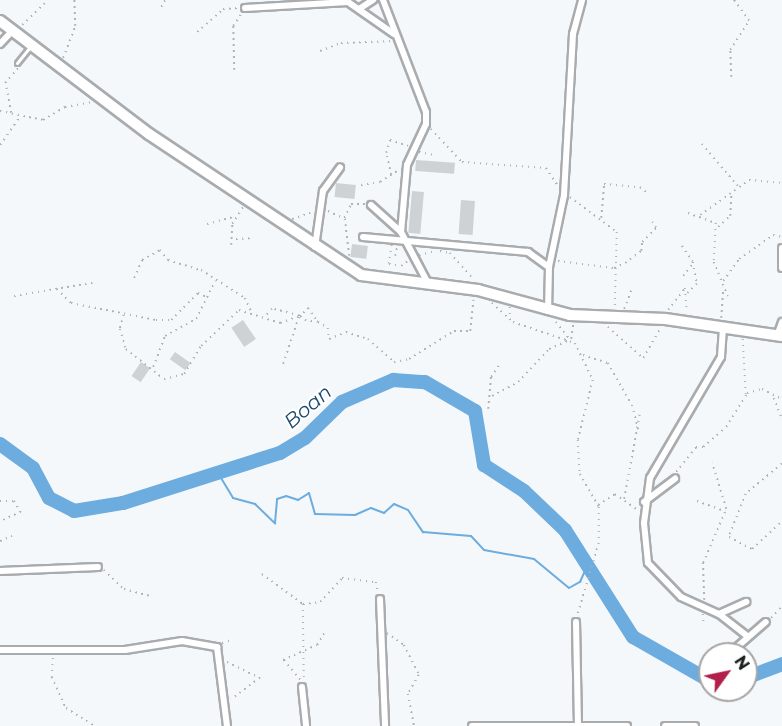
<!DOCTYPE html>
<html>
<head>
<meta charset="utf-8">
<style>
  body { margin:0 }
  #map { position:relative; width:782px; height:726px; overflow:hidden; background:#f5f8fb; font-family:Montserrat,sans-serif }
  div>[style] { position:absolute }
  .stream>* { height:2px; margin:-1px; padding:0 1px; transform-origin:1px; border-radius:1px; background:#6cacde }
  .river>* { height:14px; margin:-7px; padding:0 7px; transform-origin:7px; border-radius:7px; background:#6cacde }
  .building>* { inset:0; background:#cfd2d5; transform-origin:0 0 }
  .path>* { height:1.5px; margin-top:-0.75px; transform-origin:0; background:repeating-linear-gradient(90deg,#b0b3b5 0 1.5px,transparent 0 6px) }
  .roads { filter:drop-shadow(2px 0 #a9acaf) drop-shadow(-2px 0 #a9acaf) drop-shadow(0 2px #a9acaf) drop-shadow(0 -2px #a9acaf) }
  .lane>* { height:3px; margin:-1.5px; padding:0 1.5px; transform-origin:1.5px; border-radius:1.5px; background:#fff }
  .street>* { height:6px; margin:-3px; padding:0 3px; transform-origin:3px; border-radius:3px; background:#fff }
  .primary>* { height:10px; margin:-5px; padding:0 5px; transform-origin:5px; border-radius:5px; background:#fff }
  span { translate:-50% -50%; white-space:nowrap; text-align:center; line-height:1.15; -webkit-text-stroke:4.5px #fff; paint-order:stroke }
  .water-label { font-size:20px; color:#18486a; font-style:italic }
  .north { position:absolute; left:698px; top:642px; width:60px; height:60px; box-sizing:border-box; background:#fff; border:2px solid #a5a5a6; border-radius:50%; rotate:57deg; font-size:16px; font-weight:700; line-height:24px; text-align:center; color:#1d1f20 }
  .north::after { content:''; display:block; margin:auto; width:21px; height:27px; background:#b1204b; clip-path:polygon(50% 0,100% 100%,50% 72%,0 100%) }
</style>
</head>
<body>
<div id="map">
  <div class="stream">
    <i style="left:218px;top:473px;width:29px;rotate:59deg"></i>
    <i style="left:233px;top:498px;width:23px;rotate:15deg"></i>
    <i style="left:255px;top:504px;width:28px;rotate:44deg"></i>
    <i style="left:275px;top:523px;width:24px;rotate:-85deg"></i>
    <i style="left:277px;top:499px;width:9px;rotate:-18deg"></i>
    <i style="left:286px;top:496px;width:13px;rotate:18deg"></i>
    <i style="left:298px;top:500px;width:13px;rotate:-32deg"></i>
    <i style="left:309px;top:493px;width:22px;rotate:74deg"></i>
    <i style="left:315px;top:514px;width:40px;rotate:1.4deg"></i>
    <i style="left:355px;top:515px;width:17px;rotate:-24deg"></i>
    <i style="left:371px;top:508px;width:14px;rotate:21deg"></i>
    <i style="left:384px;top:513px;width:13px;rotate:-42deg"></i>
    <i style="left:394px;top:504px;width:15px;rotate:23deg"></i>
    <i style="left:408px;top:510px;width:27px;rotate:56deg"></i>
    <i style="left:423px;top:532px;width:48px;rotate:4.8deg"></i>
    <i style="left:471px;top:536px;width:19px;rotate:47deg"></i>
    <i style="left:484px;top:550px;width:51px;rotate:10.2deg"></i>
    <i style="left:534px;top:559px;width:45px;rotate:39.6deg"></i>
    <i style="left:569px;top:588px;width:13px;rotate:-29deg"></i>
    <i style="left:580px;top:582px;width:17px;rotate:-66deg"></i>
  </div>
  <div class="river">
    <i style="left:0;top:444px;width:41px;rotate:36deg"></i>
    <i style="left:33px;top:468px;width:34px;rotate:62deg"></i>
    <i style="left:49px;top:498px;width:28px;rotate:27deg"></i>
    <i style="left:74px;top:511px;width:50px;rotate:-9.3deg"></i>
    <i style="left:123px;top:503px;width:165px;rotate:-17.7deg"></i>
    <i style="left:280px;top:453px;width:29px;rotate:-31deg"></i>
    <i style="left:305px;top:438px;width:52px;rotate:-44.2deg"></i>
    <i style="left:342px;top:402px;width:56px;rotate:-23.3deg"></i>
    <i style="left:393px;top:380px;width:32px;rotate:4deg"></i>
    <i style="left:425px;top:382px;width:58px;rotate:30.1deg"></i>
    <i style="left:475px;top:411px;width:55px;rotate:80.5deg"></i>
    <i style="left:484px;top:465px;width:48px;rotate:33deg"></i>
    <i style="left:524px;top:491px;width:57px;rotate:43.6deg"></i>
    <i style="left:565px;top:530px;width:127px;rotate:57.6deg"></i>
    <i style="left:633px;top:637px;width:89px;rotate:29.7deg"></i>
    <i style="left:746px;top:678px;width:39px;rotate:-21deg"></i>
  </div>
  <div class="building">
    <i style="left:416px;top:160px;width:39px;height:11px;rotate:4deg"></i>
    <i style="left:336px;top:183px;width:20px;height:14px;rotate:6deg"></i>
    <i style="left:412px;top:191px;width:12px;height:42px;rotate:5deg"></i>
    <i style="left:461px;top:200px;width:14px;height:34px;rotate:4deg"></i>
    <i style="left:352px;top:244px;width:16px;height:13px;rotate:7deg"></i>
    <i style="left:243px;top:320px;width:23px;height:14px;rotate:56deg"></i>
    <i style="left:175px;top:352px;width:19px;height:9px;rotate:35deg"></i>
    <i style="left:141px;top:362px;width:11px;height:17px;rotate:34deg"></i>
  </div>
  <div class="path">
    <i style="left:161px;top:7px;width:8px;rotate:-60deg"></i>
    <i style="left:22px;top:25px;width:36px;rotate:-44deg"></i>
    <i style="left:197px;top:32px;width:35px;rotate:-41deg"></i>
    <i style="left:223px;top:9px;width:15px;rotate:-4deg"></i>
    <i style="left:320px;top:51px;width:22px;rotate:-21deg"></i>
    <i style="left:341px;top:43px;width:51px;rotate:-2.2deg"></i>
    <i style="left:63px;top:58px;width:34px;rotate:-69deg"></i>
    <i style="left:75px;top:26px;width:26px;rotate:-92deg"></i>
    <i style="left:234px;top:70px;width:44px;rotate:-91.3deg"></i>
    <i style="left:233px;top:26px;width:14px;rotate:-56deg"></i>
    <i style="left:731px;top:77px;width:27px;rotate:-92deg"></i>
    <i style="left:730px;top:50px;width:35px;rotate:-57deg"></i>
    <i style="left:749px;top:21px;width:26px;rotate:-126deg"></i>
    <i style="left:0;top:111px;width:44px;rotate:11.8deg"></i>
    <i style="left:43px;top:120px;width:26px;rotate:-31deg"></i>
    <i style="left:65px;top:107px;width:27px;rotate:-10deg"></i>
    <i style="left:11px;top:113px;width:31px;rotate:-101deg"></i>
    <i style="left:5px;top:83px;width:20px;rotate:-49deg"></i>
    <i style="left:431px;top:129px;width:45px;rotate:46.8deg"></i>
    <i style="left:462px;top:162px;width:84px;rotate:4.1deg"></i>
    <i style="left:546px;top:168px;width:22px;rotate:56deg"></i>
    <i style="left:702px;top:144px;width:55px;rotate:49.4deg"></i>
    <i style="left:0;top:145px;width:32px;rotate:-55deg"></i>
    <i style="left:419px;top:152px;width:15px;rotate:11deg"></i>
    <i style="left:391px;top:175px;width:23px;rotate:-103deg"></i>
    <i style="left:386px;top:153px;width:14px;rotate:-73deg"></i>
    <i style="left:390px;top:140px;width:19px;rotate:18deg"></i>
    <i style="left:361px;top:185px;width:19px;rotate:-9deg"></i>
    <i style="left:380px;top:182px;width:24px;rotate:-33deg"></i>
    <i style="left:570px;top:197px;width:59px;rotate:36.7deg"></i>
    <i style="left:617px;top:232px;width:76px;rotate:91.5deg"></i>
    <i style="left:328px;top:211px;width:17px;rotate:25deg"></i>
    <i style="left:688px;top:213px;width:30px;rotate:20deg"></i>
    <i style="left:716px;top:223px;width:39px;rotate:93deg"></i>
    <i style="left:714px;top:262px;width:37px;rotate:68deg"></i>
    <i style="left:700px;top:215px;width:60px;rotate:-35.5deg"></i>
    <i style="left:749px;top:180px;width:33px;rotate:5deg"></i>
    <i style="left:601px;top:218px;width:34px;rotate:-85deg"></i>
    <i style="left:604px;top:184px;width:36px;rotate:5deg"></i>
    <i style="left:640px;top:187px;width:11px;rotate:38deg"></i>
    <i style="left:292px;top:219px;width:21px;rotate:-19deg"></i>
    <i style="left:207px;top:224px;width:28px;rotate:-15deg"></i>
    <i style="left:718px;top:227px;width:16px;rotate:-43deg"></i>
    <i style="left:730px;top:216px;width:20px;rotate:-87deg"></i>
    <i style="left:236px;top:239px;width:18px;rotate:-3deg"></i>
    <i style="left:231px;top:245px;width:21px;rotate:-87deg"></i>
    <i style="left:232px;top:224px;width:20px;rotate:-57deg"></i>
    <i style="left:392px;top:245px;width:19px;rotate:99deg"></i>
    <i style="left:389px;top:264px;width:12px;rotate:9deg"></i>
    <i style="left:401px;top:266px;width:9px;rotate:-36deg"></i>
    <i style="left:682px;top:246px;width:19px;rotate:55deg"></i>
    <i style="left:693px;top:262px;width:22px;rotate:80deg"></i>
    <i style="left:697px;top:284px;width:17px;rotate:135deg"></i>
    <i style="left:440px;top:251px;width:10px;rotate:11deg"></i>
    <i style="left:450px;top:253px;width:36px;rotate:48deg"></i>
    <i style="left:419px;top:255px;width:16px;rotate:-14deg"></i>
    <i style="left:349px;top:256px;width:38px;rotate:-97deg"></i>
    <i style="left:344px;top:218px;width:16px;rotate:-63deg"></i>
    <i style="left:351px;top:204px;width:15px"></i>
    <i style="left:395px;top:256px;width:9px;rotate:-77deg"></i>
    <i style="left:558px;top:261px;width:56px;rotate:7.1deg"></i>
    <i style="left:614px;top:268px;width:12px;rotate:-24deg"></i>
    <i style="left:625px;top:263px;width:20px;rotate:-37deg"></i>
    <i style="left:641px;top:251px;width:9px;rotate:-84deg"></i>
    <i style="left:642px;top:242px;width:20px;rotate:-45deg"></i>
    <i style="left:656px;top:228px;width:7px;rotate:-124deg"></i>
    <i style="left:683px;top:276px;width:16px;rotate:-52deg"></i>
    <i style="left:134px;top:278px;width:20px;rotate:-66deg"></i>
    <i style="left:142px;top:260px;width:21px;rotate:-29deg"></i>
    <i style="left:160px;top:250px;width:13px;rotate:51deg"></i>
    <i style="left:168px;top:260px;width:34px;rotate:17deg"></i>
    <i style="left:201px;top:270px;width:52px;rotate:32.5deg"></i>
    <i style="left:245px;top:298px;width:17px;rotate:65deg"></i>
    <i style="left:723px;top:281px;width:27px;rotate:-54deg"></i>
    <i style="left:739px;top:259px;width:42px;rotate:-35.2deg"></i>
    <i style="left:773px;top:235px;width:9px;rotate:13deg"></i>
    <i style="left:685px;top:288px;width:24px;rotate:85deg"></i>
    <i style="left:57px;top:289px;width:20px;rotate:45deg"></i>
    <i style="left:71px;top:303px;width:87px;rotate:11.3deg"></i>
    <i style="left:156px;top:320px;width:15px"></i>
    <i style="left:171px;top:320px;width:38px;rotate:-45deg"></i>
    <i style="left:198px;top:293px;width:10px;rotate:24deg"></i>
    <i style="left:14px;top:296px;width:84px;rotate:-9.6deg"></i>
    <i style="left:492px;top:303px;width:28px;rotate:42deg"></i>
    <i style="left:513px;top:322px;width:65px;rotate:18.7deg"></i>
    <i style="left:575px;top:343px;width:41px;rotate:64.1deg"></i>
    <i style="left:593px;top:380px;width:62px;rotate:104deg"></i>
    <i style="left:578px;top:440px;width:34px;rotate:87deg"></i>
    <i style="left:580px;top:474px;width:38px;rotate:60deg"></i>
    <i style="left:599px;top:507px;width:36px;rotate:90deg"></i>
    <i style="left:599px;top:543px;width:74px;rotate:106.5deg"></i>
    <i style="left:510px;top:307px;width:13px;rotate:90deg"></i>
    <i style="left:624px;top:309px;width:22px;rotate:-69deg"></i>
    <i style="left:668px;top:310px;width:28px;rotate:-52deg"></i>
    <i style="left:124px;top:315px;width:15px;rotate:106deg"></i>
    <i style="left:120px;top:329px;width:21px;rotate:73deg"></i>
    <i style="left:126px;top:349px;width:48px;rotate:38.3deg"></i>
    <i style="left:164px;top:379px;width:21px;rotate:-14deg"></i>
    <i style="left:184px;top:374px;width:33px;rotate:-59deg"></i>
    <i style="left:201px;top:346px;width:52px;rotate:-43.5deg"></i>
    <i style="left:239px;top:310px;width:43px;rotate:17.6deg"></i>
    <i style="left:280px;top:323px;width:20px;rotate:-20deg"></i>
    <i style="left:299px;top:316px;width:5px;rotate:-37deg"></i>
    <i style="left:303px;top:313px;width:7px;rotate:-45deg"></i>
    <i style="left:308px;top:308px;width:17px;rotate:54deg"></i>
    <i style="left:318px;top:322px;width:12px;rotate:-175deg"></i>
    <i style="left:306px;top:321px;width:9px;rotate:-144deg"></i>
    <i style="left:299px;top:316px;width:28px;rotate:-165deg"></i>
    <i style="left:272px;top:309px;width:9px;rotate:131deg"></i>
    <i style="left:721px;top:318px;width:30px;rotate:-86deg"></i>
    <i style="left:318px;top:322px;width:12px;rotate:31deg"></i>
    <i style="left:328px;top:328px;width:11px;rotate:85deg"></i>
    <i style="left:329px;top:339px;width:18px;rotate:-22deg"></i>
    <i style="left:346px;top:332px;width:23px;rotate:18deg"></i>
    <i style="left:368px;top:339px;width:35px;rotate:41deg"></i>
    <i style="left:394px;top:362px;width:15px;rotate:-11deg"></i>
    <i style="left:409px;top:359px;width:53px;rotate:-31.9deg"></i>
    <i style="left:454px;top:331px;width:16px"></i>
    <i style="left:470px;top:331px;width:31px;rotate:-84deg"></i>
    <i style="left:556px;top:322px;width:22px;rotate:51deg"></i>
    <i style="left:608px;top:327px;width:47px;rotate:41.5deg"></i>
    <i style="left:643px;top:358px;width:34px;rotate:-60deg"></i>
    <i style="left:743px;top:339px;width:56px;rotate:86.9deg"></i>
    <i style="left:583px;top:355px;width:26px;rotate:18deg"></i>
    <i style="left:608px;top:363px;width:48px;rotate:60.3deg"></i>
    <i style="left:632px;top:405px;width:28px;rotate:75deg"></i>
    <i style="left:283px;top:364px;width:51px;rotate:-71.6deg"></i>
    <i style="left:153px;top:367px;width:33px;rotate:-69deg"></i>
    <i style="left:165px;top:336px;width:35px;rotate:-29deg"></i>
    <i style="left:196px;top:319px;width:42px;rotate:-63.4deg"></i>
    <i style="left:492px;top:396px;width:30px;rotate:-28deg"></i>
    <i style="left:518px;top:382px;width:45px;rotate:-46.8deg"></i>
    <i style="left:549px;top:349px;width:24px;rotate:-24deg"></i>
    <i style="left:571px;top:339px;width:15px;rotate:-82deg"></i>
    <i style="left:774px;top:398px;width:22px;rotate:69deg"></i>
    <i style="left:488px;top:409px;width:32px;rotate:-85deg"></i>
    <i style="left:491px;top:377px;width:14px;rotate:-56deg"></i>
    <i style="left:782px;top:464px;width:47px;rotate:140.2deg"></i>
    <i style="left:746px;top:494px;width:46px;rotate:111.6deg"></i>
    <i style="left:729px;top:537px;width:26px;rotate:28deg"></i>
    <i style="left:752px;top:549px;width:41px;rotate:-43deg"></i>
    <i style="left:676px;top:472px;width:32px;rotate:-51deg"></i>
    <i style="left:696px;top:447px;width:7px"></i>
    <i style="left:703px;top:447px;width:30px;rotate:-41deg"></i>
    <i style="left:726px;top:427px;width:40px;rotate:-58deg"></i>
    <i style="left:747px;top:393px;width:16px;rotate:-15deg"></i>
    <i style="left:762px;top:389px;width:22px;rotate:27deg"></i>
    <i style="left:624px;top:499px;width:88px;rotate:-79.6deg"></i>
    <i style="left:0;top:501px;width:14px"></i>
    <i style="left:14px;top:501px;width:13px;rotate:58deg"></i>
    <i style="left:21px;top:512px;width:23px;rotate:155deg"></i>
    <i style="left:697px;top:501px;width:30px;rotate:20deg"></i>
    <i style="left:598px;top:505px;width:20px;rotate:-33deg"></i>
    <i style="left:615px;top:494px;width:29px;rotate:35deg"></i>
    <i style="left:0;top:541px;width:13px;rotate:-23deg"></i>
    <i style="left:104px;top:570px;width:28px;rotate:44deg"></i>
    <i style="left:124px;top:589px;width:30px;rotate:15deg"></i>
    <i style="left:262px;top:574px;width:51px;rotate:36.2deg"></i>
    <i style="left:303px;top:604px;width:17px;rotate:-7deg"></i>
    <i style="left:320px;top:602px;width:33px;rotate:-47deg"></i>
    <i style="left:342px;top:578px;width:34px;rotate:7deg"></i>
    <i style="left:376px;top:582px;width:10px;rotate:79deg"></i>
    <i style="left:704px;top:600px;width:37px;rotate:-92deg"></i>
    <i style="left:703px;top:563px;width:59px;rotate:-66.9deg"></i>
    <i style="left:726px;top:509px;width:48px;rotate:-106.9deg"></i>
    <i style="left:303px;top:604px;width:76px;rotate:89.2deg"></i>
    <i style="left:703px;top:614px;width:11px;rotate:85deg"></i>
    <i style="left:771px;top:618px;width:16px;rotate:-47deg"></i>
    <i style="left:387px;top:633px;width:21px;rotate:35deg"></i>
    <i style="left:404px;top:645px;width:34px;rotate:63deg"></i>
    <i style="left:419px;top:675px;width:22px;rotate:120deg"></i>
    <i style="left:408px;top:694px;width:33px;rotate:79deg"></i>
    <i style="left:222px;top:643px;width:9px;rotate:-18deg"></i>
    <i style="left:53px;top:658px;width:19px;rotate:93deg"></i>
    <i style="left:52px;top:677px;width:34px;rotate:66deg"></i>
    <i style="left:66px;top:708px;width:34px;rotate:32deg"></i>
    <i style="left:227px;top:662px;width:37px;rotate:26deg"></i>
    <i style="left:260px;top:678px;width:36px;rotate:143deg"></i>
    <i style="left:300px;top:680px;width:26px;rotate:-130deg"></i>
    <i style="left:283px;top:660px;width:37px;rotate:-24deg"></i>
    <i style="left:317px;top:645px;width:17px;rotate:-59deg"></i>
  </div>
  <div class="roads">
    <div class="lane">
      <i style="left:17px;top:63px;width:19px;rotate:-51deg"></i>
    </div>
    <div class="street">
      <i style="left:383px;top:0;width:120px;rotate:69deg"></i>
      <i style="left:426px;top:112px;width:12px;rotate:90deg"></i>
      <i style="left:426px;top:124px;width:45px;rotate:114.9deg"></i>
      <i style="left:407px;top:165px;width:67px;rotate:95.1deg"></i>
      <i style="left:245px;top:8px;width:103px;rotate:-3.3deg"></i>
      <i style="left:348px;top:2px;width:56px;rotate:34.8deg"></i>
      <i style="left:359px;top:9px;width:17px;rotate:-33deg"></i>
      <i style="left:0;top:44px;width:19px;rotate:-47deg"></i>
      <i style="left:371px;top:205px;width:40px;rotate:42deg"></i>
      <i style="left:401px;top:232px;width:60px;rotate:62.2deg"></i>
      <i style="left:363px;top:237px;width:166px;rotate:5.2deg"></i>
      <i style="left:528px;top:252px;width:26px;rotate:36deg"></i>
      <i style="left:315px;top:247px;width:57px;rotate:-81.9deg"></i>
      <i style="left:323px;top:191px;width:29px;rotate:-54deg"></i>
      <i style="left:782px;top:248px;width:20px;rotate:90deg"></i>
      <i style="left:548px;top:311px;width:44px;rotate:-88.7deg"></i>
      <i style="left:549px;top:267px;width:74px;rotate:-78.2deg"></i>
      <i style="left:564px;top:195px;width:161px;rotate:-86.8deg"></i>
      <i style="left:573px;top:34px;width:35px;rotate:-75deg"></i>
      <i style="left:723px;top:328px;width:29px;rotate:94deg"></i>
      <i style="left:721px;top:357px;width:140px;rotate:120.4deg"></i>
      <i style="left:650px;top:478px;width:45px;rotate:97.6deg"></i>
      <i style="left:644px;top:523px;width:40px;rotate:84.3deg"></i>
      <i style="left:648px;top:563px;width:47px;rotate:45.9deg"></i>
      <i style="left:681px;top:597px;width:42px;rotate:24.1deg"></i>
      <i style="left:719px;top:614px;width:30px;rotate:-24deg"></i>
      <i style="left:777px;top:336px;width:15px;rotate:-70deg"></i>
      <i style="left:644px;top:502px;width:39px;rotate:-37deg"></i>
      <i style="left:0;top:571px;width:98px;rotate:-2.3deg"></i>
      <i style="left:380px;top:599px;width:127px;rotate:87.7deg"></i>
      <i style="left:719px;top:614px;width:36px;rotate:38deg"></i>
      <i style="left:576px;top:622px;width:104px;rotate:88.9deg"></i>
      <i style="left:737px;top:647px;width:38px;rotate:-41deg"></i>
      <i style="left:0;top:650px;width:125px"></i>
      <i style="left:125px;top:650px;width:58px;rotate:-9deg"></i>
      <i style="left:182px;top:641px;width:36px;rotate:10deg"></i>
      <i style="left:217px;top:647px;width:80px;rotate:82.8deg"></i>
      <i style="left:302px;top:687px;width:39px;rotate:84deg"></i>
      <i style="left:472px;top:726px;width:155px"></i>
      <i style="left:665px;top:726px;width:30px"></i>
    </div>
    <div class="primary">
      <i style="left:0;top:21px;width:187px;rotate:37.2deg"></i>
      <i style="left:149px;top:134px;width:255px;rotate:33.6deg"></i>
      <i style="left:361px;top:275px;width:118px;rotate:7.3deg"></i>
      <i style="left:478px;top:290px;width:95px;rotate:15.2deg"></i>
      <i style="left:570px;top:315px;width:95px;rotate:2.4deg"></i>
      <i style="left:665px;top:319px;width:118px;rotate:8.3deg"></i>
    </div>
  </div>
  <div class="water-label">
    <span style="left:308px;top:407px;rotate:-40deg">Boan</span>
  </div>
  <div class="north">N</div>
</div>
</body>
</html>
